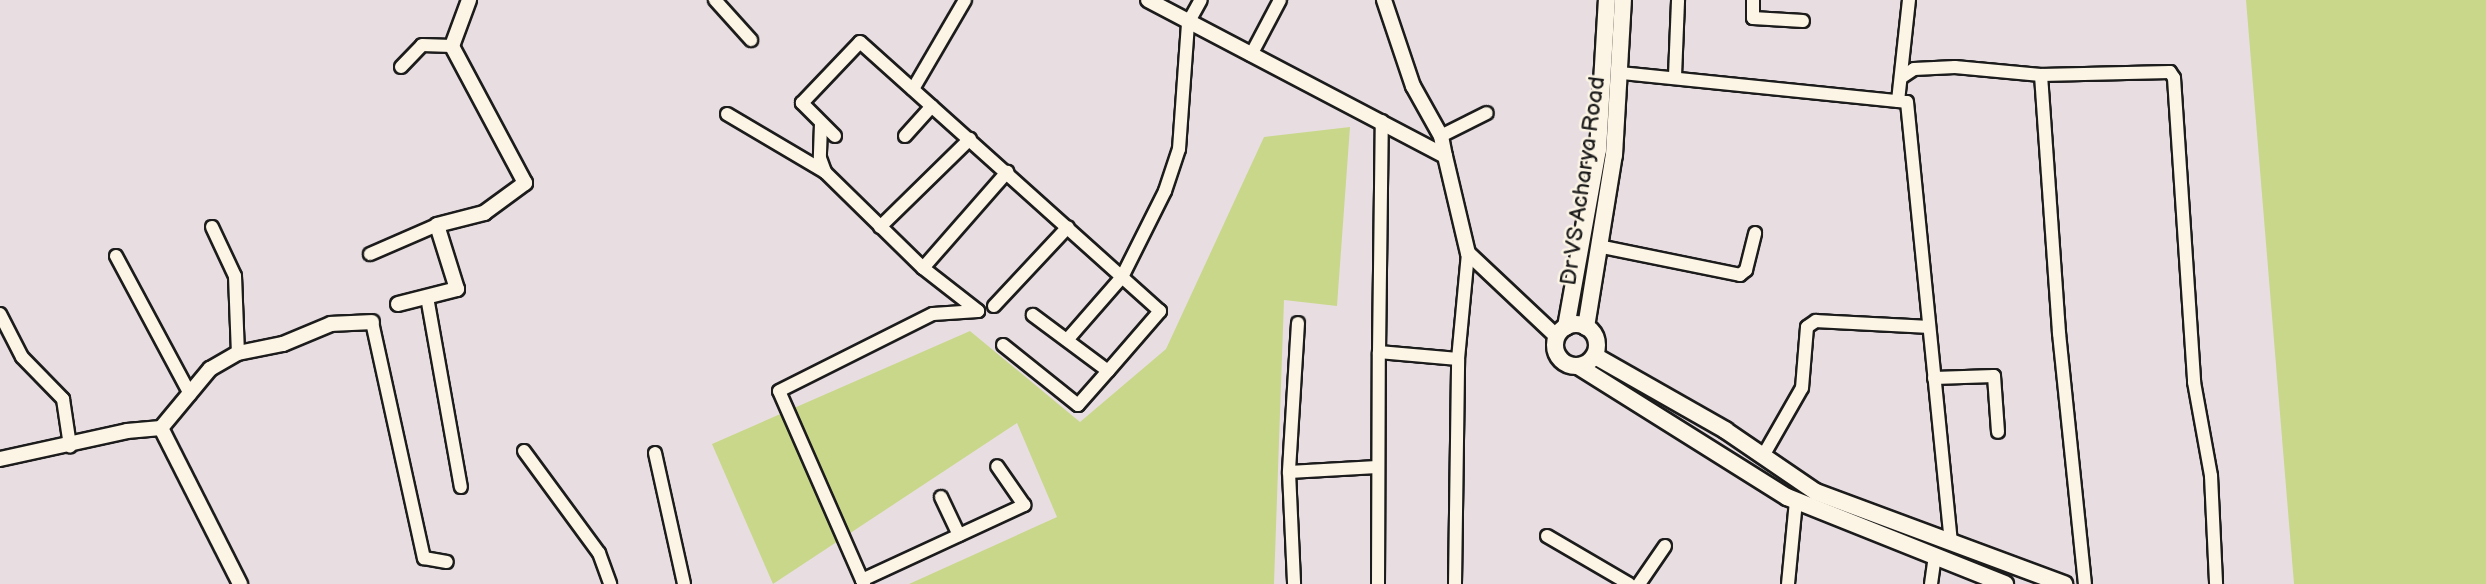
<!DOCTYPE html>
<html>
<head>
<meta charset="utf-8">
<style>
  body { margin:0 }
  #map { position:relative; width:2486px; height:584px; overflow:hidden; background:#e8dee2; font-family:"Balsamiq Sans",sans-serif }
  div>[style] { position:absolute }
  .green>* { inset:0; background:#c9d78b }
  .roads { filter:drop-shadow(2px 0 #1c1c1c) drop-shadow(-2px 0 #1c1c1c) drop-shadow(0 2px #1c1c1c) drop-shadow(0 -2px #1c1c1c) }
  .minor>* { height:12px; margin:-6px; padding:0 6px; transform-origin:6px; border-radius:6px; background:#fcf5e5 }
  .tertiary>* { height:14px; margin:-7px; padding:0 7px; transform-origin:7px; border-radius:7px; background:#fcf5e5 }
  .secondary>* { height:16px; margin:-8px; padding:0 8px; transform-origin:8px; border-radius:8px; background:#fcf5e5 }
  .secondary>.ring { margin:-8px; padding:0; box-sizing:content-box; background:none; border:16px solid #fcf5e5; border-radius:50% }
  span { translate:-50% -50%; white-space:nowrap; text-align:center; line-height:1.15; -webkit-text-stroke:5px #fcf5e5; paint-order:stroke }
  .street-label { font-size:23px; color:#1c1c1c }
</style>
</head>
<body>
<div id="map">
  <div class="green">
    <i style="clip-path:polygon(2246px 0,2486px 0,2486px 584px,2294px 584px)"></i>
    <i style="clip-path:polygon(1350px 127px,1337px 306px,1284px 300px,1274px 584px,909px 584px,1057px 517px,1017px 423px,773px 584px,712px 444px,970px 331px,1080px 422px,1166px 349px,1264px 137px)"></i>
  </div>
  <div class="roads">
    <div class="minor">
      <i style="left:715px;top:0;width:54px;rotate:48deg"></i>
      <i style="left:1753px;top:0;width:18px;rotate:90deg"></i>
      <i style="left:1753px;top:18px;width:50px;rotate:3.4deg"></i>
      <i style="left:1251px;top:55px;width:62px;rotate:-62.2deg"></i>
      <i style="left:401px;top:67px;width:30px;rotate:-46deg"></i>
      <i style="left:422px;top:45px;width:30px;rotate:2deg"></i>
      <i style="left:1621px;top:73px;width:287px;rotate:5.8deg"></i>
      <i style="left:1907px;top:102px;width:442px;rotate:84.3deg"></i>
      <i style="left:2041px;top:75px;width:259px;rotate:86deg"></i>
      <i style="left:2059px;top:333px;width:252px;rotate:84.1deg"></i>
      <i style="left:1675px;top:76px;width:76px;rotate:-87.7deg"></i>
      <i style="left:1902px;top:77px;width:14px;rotate:-34deg"></i>
      <i style="left:1914px;top:69px;width:41px;rotate:-2.8deg"></i>
      <i style="left:1955px;top:67px;width:86px;rotate:5.3deg"></i>
      <i style="left:2041px;top:75px;width:129px;rotate:-1.3deg"></i>
      <i style="left:2170px;top:72px;width:7px;rotate:56deg"></i>
      <i style="left:2174px;top:78px;width:305px;rotate:86.2deg"></i>
      <i style="left:2194px;top:382px;width:96px;rotate:79.7deg"></i>
      <i style="left:2211px;top:476px;width:108px;rotate:87.3deg"></i>
      <i style="left:913px;top:89px;width:103px;rotate:-59.7deg"></i>
      <i style="left:1898px;top:101px;width:102px;rotate:-83.8deg"></i>
      <i style="left:727px;top:114px;width:114px;rotate:30.6deg"></i>
      <i style="left:821px;top:124px;width:34px;rotate:92deg"></i>
      <i style="left:820px;top:158px;width:15px;rotate:70deg"></i>
      <i style="left:825px;top:172px;width:137px;rotate:44.4deg"></i>
      <i style="left:923px;top:268px;width:70px;rotate:38deg"></i>
      <i style="left:835px;top:136px;width:47px;rotate:-135deg"></i>
      <i style="left:802px;top:103px;width:84px;rotate:-46.4deg"></i>
      <i style="left:860px;top:42px;width:403px;rotate:41.9deg"></i>
      <i style="left:1160px;top:311px;width:79px;rotate:130.9deg"></i>
      <i style="left:1108px;top:371px;width:94px;rotate:-143.3deg"></i>
      <i style="left:905px;top:136px;width:40px;rotate:-48deg"></i>
      <i style="left:1441px;top:136px;width:51px;rotate:-26.6deg"></i>
      <i style="left:212px;top:227px;width:54px;rotate:64.9deg"></i>
      <i style="left:235px;top:276px;width:77px;rotate:87.8deg"></i>
      <i style="left:880px;top:227px;width:126px;rotate:-44.4deg"></i>
      <i style="left:1598px;top:246px;width:145px;rotate:11.5deg"></i>
      <i style="left:1740px;top:275px;width:8px;rotate:-40deg"></i>
      <i style="left:1746px;top:270px;width:38px;rotate:-76deg"></i>
      <i style="left:370px;top:254px;width:73px;rotate:-23.4deg"></i>
      <i style="left:116px;top:256px;width:157px;rotate:61.8deg"></i>
      <i style="left:923px;top:268px;width:128px;rotate:-48.8deg"></i>
      <i style="left:427px;top:297px;width:193px;rotate:79.9deg"></i>
      <i style="left:994px;top:306px;width:108px;rotate:-46.9deg"></i>
      <i style="left:0;top:314px;width:48px;rotate:62.9deg"></i>
      <i style="left:22px;top:357px;width:59px;rotate:45.7deg"></i>
      <i style="left:63px;top:399px;width:48px;rotate:81.5deg"></i>
      <i style="left:372px;top:322px;width:242px;rotate:77.6deg"></i>
      <i style="left:424px;top:558px;width:23px;rotate:10deg"></i>
      <i style="left:1298px;top:323px;width:149px;rotate:93.5deg"></i>
      <i style="left:1289px;top:472px;width:88px;rotate:-3.3deg"></i>
      <i style="left:1067px;top:340px;width:84px;rotate:-48.9deg"></i>
      <i style="left:1122px;top:277px;width:96px;rotate:-63.4deg"></i>
      <i style="left:1165px;top:191px;width:44px;rotate:-71.6deg"></i>
      <i style="left:1179px;top:149px;width:126px;rotate:-85.9deg"></i>
      <i style="left:1188px;top:23px;width:26px;rotate:-61deg"></i>
      <i style="left:1003px;top:345px;width:96px;rotate:38.7deg"></i>
      <i style="left:1078px;top:405px;width:45px;rotate:-48.6deg"></i>
      <i style="left:1379px;top:352px;width:231px;rotate:-89.3deg"></i>
      <i style="left:1934px;top:378px;width:60px;rotate:-1.9deg"></i>
      <i style="left:1994px;top:376px;width:56px;rotate:85.9deg"></i>
      <i style="left:524px;top:451px;width:127px;rotate:53.7deg"></i>
      <i style="left:599px;top:553px;width:33px;rotate:70deg"></i>
      <i style="left:655px;top:453px;width:134px;rotate:77.5deg"></i>
      <i style="left:1763px;top:456px;width:78px;rotate:-60.2deg"></i>
      <i style="left:1802px;top:388px;width:61px;rotate:-85.3deg"></i>
      <i style="left:1807px;top:327px;width:11px;rotate:-34deg"></i>
      <i style="left:1816px;top:321px;width:113px;rotate:3deg"></i>
      <i style="left:1289px;top:472px;width:112px;rotate:87.4deg"></i>
      <i style="left:941px;top:497px;width:42px;rotate:64.7deg"></i>
      <i style="left:1547px;top:536px;width:95px;rotate:30.3deg"></i>
      <i style="left:862px;top:580px;width:206px;rotate:-113.7deg"></i>
      <i style="left:779px;top:391px;width:172px;rotate:-26.6deg"></i>
      <i style="left:933px;top:314px;width:45px;rotate:-3.8deg"></i>
      <i style="left:864px;top:584px;width:4px;rotate:-117deg"></i>
      <i style="left:862px;top:580px;width:179px;rotate:-24.8deg"></i>
      <i style="left:1024px;top:505px;width:47px;rotate:-124.7deg"></i>
      <i style="left:1378px;top:584px;width:232px;rotate:-89.8deg"></i>
      <i style="left:1379px;top:352px;width:79px;rotate:5.1deg"></i>
      <i style="left:1455px;top:584px;width:225px;rotate:-89.2deg"></i>
      <i style="left:1458px;top:359px;width:106px;rotate:-84.6deg"></i>
      <i style="left:1639px;top:584px;width:46px;rotate:-55.6deg"></i>
      <i style="left:1788px;top:584px;width:83px;rotate:-84.5deg"></i>
      <i style="left:1931px;top:584px;width:29px;rotate:-82deg"></i>
    </div>
    <div class="tertiary">
      <i style="left:1148px;top:0;width:335px;rotate:27.7deg"></i>
      <i style="left:1445px;top:156px;width:100px;rotate:76.7deg"></i>
      <i style="left:1468px;top:253px;width:122px;rotate:43.3deg"></i>
      <i style="left:1384px;top:0;width:91px;rotate:71.4deg"></i>
      <i style="left:1413px;top:86px;width:57px;rotate:60.8deg"></i>
      <i style="left:1441px;top:136px;width:20px;rotate:79deg"></i>
      <i style="left:398px;top:304px;width:61px;rotate:-14.3deg"></i>
      <i style="left:457px;top:289px;width:67px;rotate:-107.4deg"></i>
      <i style="left:437px;top:225px;width:49px;rotate:-14.3deg"></i>
      <i style="left:484px;top:213px;width:51px;rotate:-36.2deg"></i>
      <i style="left:525px;top:183px;width:155px;rotate:-118.1deg"></i>
      <i style="left:452px;top:46px;width:49px;rotate:-69.7deg"></i>
      <i style="left:161px;top:428px;width:77px;rotate:-50.3deg"></i>
      <i style="left:210px;top:369px;width:32px;rotate:-30deg"></i>
      <i style="left:238px;top:353px;width:46px;rotate:-11.3deg"></i>
      <i style="left:283px;top:344px;width:52px;rotate:-22.6deg"></i>
      <i style="left:331px;top:324px;width:41px;rotate:-2.8deg"></i>
      <i style="left:0;top:459px;width:130px;rotate:-12.4deg"></i>
      <i style="left:127px;top:431px;width:34px;rotate:-5deg"></i>
      <i style="left:161px;top:428px;width:175px;rotate:63.1deg"></i>
    </div>
    <div class="secondary">
      <i class="ring" style="left:1555px;top:324px;width:26px;height:26px"></i>
      <i style="left:1566px;top:327px;width:180px;rotate:-79.8deg"></i>
      <i style="left:1598px;top:150px;width:150px;rotate:-86.6deg"></i>
      <i style="left:1586px;top:327px;width:174px;rotate:-80.8deg"></i>
      <i style="left:1614px;top:155px;width:155px;rotate:-86.7deg"></i>
      <i style="left:1595px;top:356px;width:150px;rotate:29.6deg"></i>
      <i style="left:1725px;top:430px;width:110px;rotate:34.3deg"></i>
      <i style="left:1816px;top:492px;width:265px;rotate:20.4deg"></i>
      <i style="left:1578px;top:366px;width:247px;rotate:32.1deg"></i>
      <i style="left:1787px;top:497px;width:235px;rotate:21.8deg"></i>
    </div>
  </div>
  <div class="street-label">
    <span style="left:1583px;top:181px;rotate:-82deg">Dr VS Acharya Road</span>
  </div>
</div>
</body>
</html>
